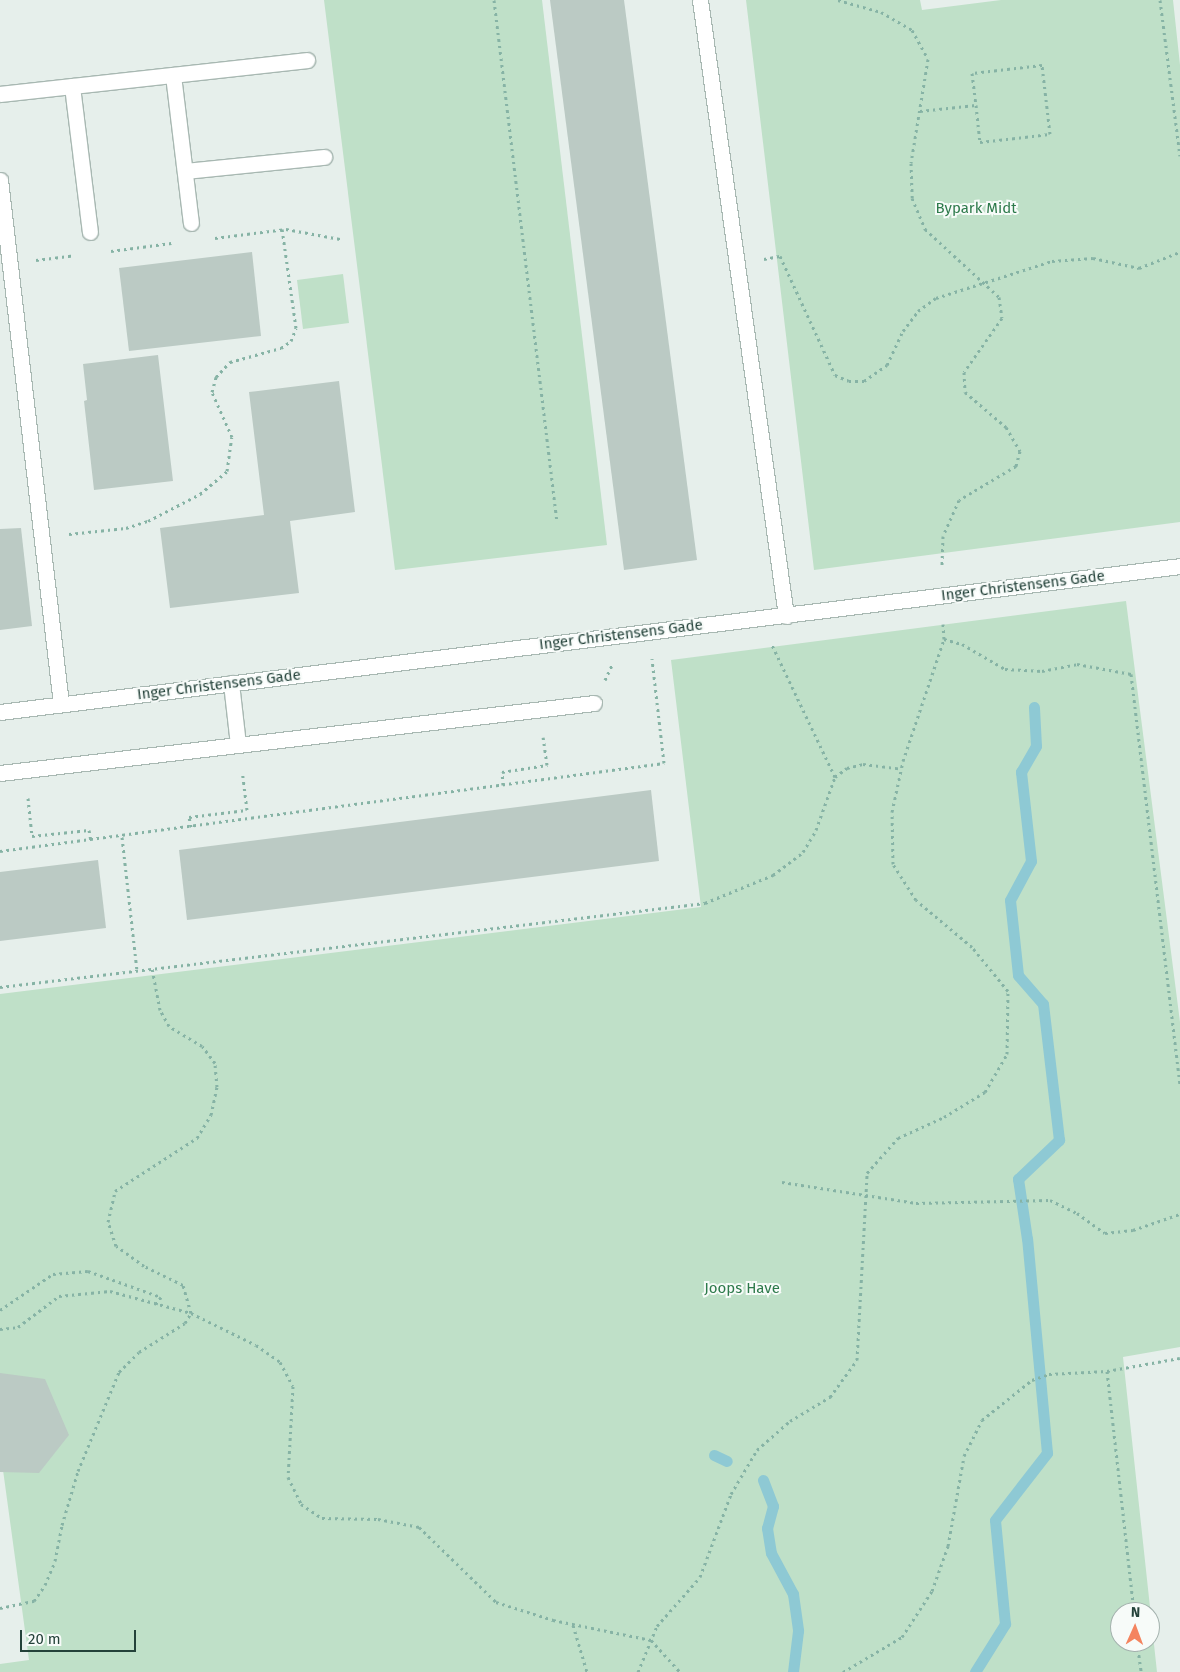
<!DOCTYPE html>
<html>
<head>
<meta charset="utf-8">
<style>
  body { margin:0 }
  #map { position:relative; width:1180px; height:1672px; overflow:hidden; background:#e6efeb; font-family:"Fira Sans",sans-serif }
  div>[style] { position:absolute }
  .green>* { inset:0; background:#bfe0c8 }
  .stream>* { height:11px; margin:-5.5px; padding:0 5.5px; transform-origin:5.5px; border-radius:5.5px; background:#8ec9d4 }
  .building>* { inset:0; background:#bbcac4 }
  .path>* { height:3px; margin-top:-1.5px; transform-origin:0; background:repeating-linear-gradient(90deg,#86b3a5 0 2.5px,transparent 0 6.5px) }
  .roads { filter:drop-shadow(1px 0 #a8b8b2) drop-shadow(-1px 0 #a8b8b2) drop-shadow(0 1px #a8b8b2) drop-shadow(0 -1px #a8b8b2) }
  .minor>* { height:15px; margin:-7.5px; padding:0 7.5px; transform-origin:7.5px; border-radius:7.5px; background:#fff }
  span { translate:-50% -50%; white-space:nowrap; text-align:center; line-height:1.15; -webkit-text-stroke:4px #f7fbf9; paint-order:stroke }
  .park-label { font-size:15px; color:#2d7a4b }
  .street-label { font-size:15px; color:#24423a }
  .north { position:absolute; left:1110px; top:1602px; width:50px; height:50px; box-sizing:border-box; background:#f7fbf9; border:1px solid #a3b1ad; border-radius:50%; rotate:2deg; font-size:14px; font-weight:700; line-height:20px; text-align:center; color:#24423a }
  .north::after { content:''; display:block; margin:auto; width:18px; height:22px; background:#f4845f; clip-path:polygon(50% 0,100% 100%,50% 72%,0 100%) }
  .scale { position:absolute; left:20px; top:1630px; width:116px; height:22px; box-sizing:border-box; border:2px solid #24423a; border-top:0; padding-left:6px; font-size:15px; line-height:18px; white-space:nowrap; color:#24423a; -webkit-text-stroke:4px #f7fbf9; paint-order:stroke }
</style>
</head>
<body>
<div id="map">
  <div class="green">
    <i style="clip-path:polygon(324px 0,542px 0,607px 545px,395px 570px)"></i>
    <i style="clip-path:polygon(746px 0,920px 0,922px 10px,1001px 0,1173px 0,1180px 65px,1180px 522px,814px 570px)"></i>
    <i style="clip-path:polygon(343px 274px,349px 323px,303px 329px,297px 280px)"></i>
    <i style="clip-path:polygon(evenodd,1126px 601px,1180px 1022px,1180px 1347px,1123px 1357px,1157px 1672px,0 1672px,0 1664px,29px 1660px,0 1448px,0 994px,701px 907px,671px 660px,1126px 601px,1120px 1612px,1150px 1612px,1150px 1642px,1120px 1642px,1120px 1612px)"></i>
  </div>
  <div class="stream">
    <i style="left:714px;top:1455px;width:14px;rotate:25deg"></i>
    <i style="left:763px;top:1480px;width:28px;rotate:69deg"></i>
    <i style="left:773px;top:1506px;width:23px;rotate:105deg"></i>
    <i style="left:767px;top:1528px;width:25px;rotate:81deg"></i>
    <i style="left:771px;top:1553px;width:47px;rotate:61.8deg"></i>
    <i style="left:793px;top:1594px;width:37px;rotate:82deg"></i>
    <i style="left:798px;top:1631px;width:41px;rotate:97deg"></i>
    <i style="left:975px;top:1672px;width:57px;rotate:-58deg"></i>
    <i style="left:1005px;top:1624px;width:104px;rotate:-95.5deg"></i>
    <i style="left:995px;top:1520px;width:85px;rotate:-52.2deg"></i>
    <i style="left:1047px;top:1453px;width:215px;rotate:-95.3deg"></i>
    <i style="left:1027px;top:1239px;width:61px;rotate:-98.5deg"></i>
    <i style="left:1018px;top:1179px;width:57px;rotate:-43.6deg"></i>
    <i style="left:1059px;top:1140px;width:137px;rotate:-96.7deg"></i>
    <i style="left:1043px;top:1004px;width:38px;rotate:-131deg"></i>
    <i style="left:1018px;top:975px;width:75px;rotate:-96.1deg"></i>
    <i style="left:1010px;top:900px;width:44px;rotate:-61.7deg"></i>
    <i style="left:1031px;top:861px;width:90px;rotate:-96.4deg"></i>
    <i style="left:1021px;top:772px;width:30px;rotate:-60deg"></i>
    <i style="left:1036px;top:746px;width:39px;rotate:-93deg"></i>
  </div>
  <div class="building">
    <i style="clip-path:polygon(550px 0,624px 0,697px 560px,624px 570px)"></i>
    <i style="clip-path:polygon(252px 252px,261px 336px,129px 351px,119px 268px)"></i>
    <i style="clip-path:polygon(158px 355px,173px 481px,94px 490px,84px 401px,87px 400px,83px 364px)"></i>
    <i style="clip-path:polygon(339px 381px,355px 512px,290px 521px,299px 593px,170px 608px,160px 528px,264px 515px,249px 392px)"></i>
    <i style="clip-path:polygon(21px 528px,32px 626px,0 630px,0 529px)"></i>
    <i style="clip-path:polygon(651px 790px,659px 861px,187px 920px,179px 850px)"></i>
    <i style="clip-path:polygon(98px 860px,106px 928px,0 941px,0 872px)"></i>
    <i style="clip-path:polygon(0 1373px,45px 1379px,69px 1435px,39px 1473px,0 1472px)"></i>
  </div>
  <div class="path">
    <i style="left:494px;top:0;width:526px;rotate:83.12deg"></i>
    <i style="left:838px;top:0;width:45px;rotate:15.6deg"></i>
    <i style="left:881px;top:12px;width:36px;rotate:30deg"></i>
    <i style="left:912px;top:30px;width:33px;rotate:61deg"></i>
    <i style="left:928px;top:59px;width:105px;rotate:99.3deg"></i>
    <i style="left:911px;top:163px;width:35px;rotate:88deg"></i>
    <i style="left:912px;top:198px;width:34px;rotate:67deg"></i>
    <i style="left:925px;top:229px;width:100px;rotate:42.6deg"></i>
    <i style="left:999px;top:297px;width:21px;rotate:82deg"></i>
    <i style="left:1002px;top:318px;width:66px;rotate:125.1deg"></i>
    <i style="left:964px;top:372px;width:20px;rotate:87deg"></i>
    <i style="left:965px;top:392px;width:54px;rotate:40.5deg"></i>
    <i style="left:1006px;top:427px;width:28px;rotate:60deg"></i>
    <i style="left:1020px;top:451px;width:16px;rotate:105deg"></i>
    <i style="left:1016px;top:466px;width:66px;rotate:149.2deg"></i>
    <i style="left:959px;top:500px;width:39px;rotate:114deg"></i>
    <i style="left:943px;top:536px;width:32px;rotate:92deg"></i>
    <i style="left:1160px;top:0;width:157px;rotate:82.7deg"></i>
    <i style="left:920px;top:111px;width:56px;rotate:-6.1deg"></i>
    <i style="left:976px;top:105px;width:37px;rotate:84deg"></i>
    <i style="left:980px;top:142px;width:70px;rotate:-6.5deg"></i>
    <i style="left:1050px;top:134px;width:69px;rotate:-96.6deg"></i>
    <i style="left:1042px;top:65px;width:70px;rotate:173.5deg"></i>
    <i style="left:972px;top:73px;width:32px;rotate:83deg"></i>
    <i style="left:215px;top:238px;width:72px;rotate:-7.2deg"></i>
    <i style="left:286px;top:229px;width:55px;rotate:10.5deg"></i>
    <i style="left:111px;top:251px;width:61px;rotate:-7.6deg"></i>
    <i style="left:764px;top:259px;width:16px;rotate:-11deg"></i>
    <i style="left:780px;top:256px;width:131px;rotate:65.2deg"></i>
    <i style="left:835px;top:375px;width:15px;rotate:23deg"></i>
    <i style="left:849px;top:381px;width:15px"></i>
    <i style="left:864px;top:381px;width:28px;rotate:-35deg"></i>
    <i style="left:887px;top:365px;width:38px;rotate:-65deg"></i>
    <i style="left:903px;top:331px;width:25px;rotate:-53deg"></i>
    <i style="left:918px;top:311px;width:22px;rotate:-36deg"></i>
    <i style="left:936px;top:298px;width:122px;rotate:-17.7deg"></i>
    <i style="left:1052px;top:261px;width:41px;rotate:-4.2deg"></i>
    <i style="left:1093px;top:258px;width:47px;rotate:12.3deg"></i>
    <i style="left:1139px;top:268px;width:44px;rotate:-21.3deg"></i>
    <i style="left:36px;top:260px;width:39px;rotate:-7deg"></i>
    <i style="left:69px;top:534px;width:57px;rotate:-6deg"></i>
    <i style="left:126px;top:528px;width:23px;rotate:-18deg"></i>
    <i style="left:148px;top:521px;width:59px;rotate:-27.4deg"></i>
    <i style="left:200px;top:494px;width:35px;rotate:-40deg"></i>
    <i style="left:227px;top:471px;width:34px;rotate:-82deg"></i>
    <i style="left:232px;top:437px;width:49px;rotate:-114deg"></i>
    <i style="left:212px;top:392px;width:16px;rotate:-75deg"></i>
    <i style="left:216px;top:377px;width:21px;rotate:-47deg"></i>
    <i style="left:230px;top:362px;width:53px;rotate:-15.4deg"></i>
    <i style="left:281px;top:348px;width:12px;rotate:-35deg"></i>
    <i style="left:291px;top:341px;width:14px;rotate:-69deg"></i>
    <i style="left:296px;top:328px;width:100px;rotate:-98deg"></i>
    <i style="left:944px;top:639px;width:19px;rotate:16deg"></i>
    <i style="left:962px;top:644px;width:50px;rotate:30.2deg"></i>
    <i style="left:1005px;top:669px;width:37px;rotate:3deg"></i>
    <i style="left:1042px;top:671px;width:36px;rotate:-11deg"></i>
    <i style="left:1077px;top:664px;width:55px;rotate:10.5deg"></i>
    <i style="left:1131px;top:674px;width:413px;rotate:83.2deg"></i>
    <i style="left:605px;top:680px;width:17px;rotate:-65deg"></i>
    <i style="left:835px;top:777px;width:15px;rotate:-37deg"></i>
    <i style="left:847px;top:768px;width:16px;rotate:-14deg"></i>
    <i style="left:863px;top:764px;width:38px;rotate:7deg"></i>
    <i style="left:503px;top:785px;width:13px;rotate:-94deg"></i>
    <i style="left:502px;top:772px;width:46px;rotate:-8.8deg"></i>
    <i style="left:547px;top:765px;width:28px;rotate:-98deg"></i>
    <i style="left:28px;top:798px;width:38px;rotate:84deg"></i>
    <i style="left:32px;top:836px;width:57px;rotate:-6deg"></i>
    <i style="left:89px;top:830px;width:11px;rotate:80deg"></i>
    <i style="left:191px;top:827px;width:10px;rotate:-101deg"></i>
    <i style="left:189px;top:817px;width:58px;rotate:-6.9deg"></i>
    <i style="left:247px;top:810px;width:38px;rotate:-97deg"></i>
    <i style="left:122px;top:837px;width:134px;rotate:83.6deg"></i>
    <i style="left:0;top:851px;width:670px;rotate:-7.55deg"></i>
    <i style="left:664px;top:763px;width:105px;rotate:-96.6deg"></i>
    <i style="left:0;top:987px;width:710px;rotate:-6.79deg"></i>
    <i style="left:705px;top:903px;width:74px;rotate:-22.4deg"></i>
    <i style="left:773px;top:875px;width:38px;rotate:-37deg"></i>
    <i style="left:803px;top:852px;width:26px;rotate:-59deg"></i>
    <i style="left:816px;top:830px;width:56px;rotate:-70.3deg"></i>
    <i style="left:835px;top:777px;width:146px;rotate:-115.5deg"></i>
    <i style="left:782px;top:1182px;width:136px;rotate:8.9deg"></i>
    <i style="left:916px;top:1203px;width:134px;rotate:-1.3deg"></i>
    <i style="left:1050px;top:1200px;width:30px;rotate:26deg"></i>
    <i style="left:1077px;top:1213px;width:34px;rotate:36deg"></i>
    <i style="left:1105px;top:1233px;width:28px;rotate:-6deg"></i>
    <i style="left:1133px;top:1230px;width:50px;rotate:-18.8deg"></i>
    <i style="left:0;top:1310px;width:64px;rotate:-34.2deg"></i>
    <i style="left:53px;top:1274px;width:35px;rotate:-5deg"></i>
    <i style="left:88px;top:1271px;width:77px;rotate:19.6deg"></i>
    <i style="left:161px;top:1297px;width:9px;rotate:126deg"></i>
    <i style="left:0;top:1329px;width:18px;rotate:-6deg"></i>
    <i style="left:18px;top:1327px;width:51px;rotate:-37.1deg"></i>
    <i style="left:59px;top:1296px;width:51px;rotate:-5.6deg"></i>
    <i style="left:110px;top:1291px;width:84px;rotate:15.2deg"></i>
    <i style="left:191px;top:1313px;width:72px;rotate:26.2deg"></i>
    <i style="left:256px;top:1345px;width:29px;rotate:35deg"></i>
    <i style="left:280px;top:1362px;width:27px;rotate:62deg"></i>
    <i style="left:293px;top:1386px;width:91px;rotate:93.1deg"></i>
    <i style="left:288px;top:1477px;width:30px;rotate:64deg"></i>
    <i style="left:301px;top:1504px;width:25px;rotate:34deg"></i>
    <i style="left:322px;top:1518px;width:56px;rotate:1deg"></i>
    <i style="left:378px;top:1519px;width:42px;rotate:11deg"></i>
    <i style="left:419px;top:1527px;width:107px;rotate:44.2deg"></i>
    <i style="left:496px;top:1602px;width:60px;rotate:17.5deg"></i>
    <i style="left:553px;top:1620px;width:100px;rotate:11.5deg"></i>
    <i style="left:651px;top:1640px;width:43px;rotate:47.8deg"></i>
    <i style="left:1107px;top:1371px;width:243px;rotate:83.6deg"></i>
    <i style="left:0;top:1608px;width:35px;rotate:-12deg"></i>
    <i style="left:34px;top:1601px;width:19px;rotate:-55deg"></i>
    <i style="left:45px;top:1585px;width:26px;rotate:-67deg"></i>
    <i style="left:55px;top:1561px;width:37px;rotate:-79deg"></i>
    <i style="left:62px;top:1525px;width:56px;rotate:-73.5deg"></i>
    <i style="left:78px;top:1471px;width:107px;rotate:-67.5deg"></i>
    <i style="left:119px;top:1372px;width:28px;rotate:-45deg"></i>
    <i style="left:139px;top:1352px;width:54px;rotate:-32.2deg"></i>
    <i style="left:185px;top:1323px;width:12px;rotate:-59deg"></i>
    <i style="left:191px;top:1313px;width:29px;rotate:-106deg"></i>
    <i style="left:183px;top:1285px;width:43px;rotate:-154deg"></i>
    <i style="left:144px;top:1266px;width:34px;rotate:-144deg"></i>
    <i style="left:116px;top:1246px;width:25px;rotate:-108deg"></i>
    <i style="left:108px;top:1222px;width:32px;rotate:-77deg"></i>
    <i style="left:115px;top:1191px;width:98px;rotate:-32.9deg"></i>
    <i style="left:197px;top:1138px;width:27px;rotate:-59deg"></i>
    <i style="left:211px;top:1115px;width:29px;rotate:-78deg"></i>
    <i style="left:217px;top:1087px;width:24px;rotate:-95deg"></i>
    <i style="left:215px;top:1063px;width:21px;rotate:-127deg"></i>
    <i style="left:202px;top:1046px;width:39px;rotate:-149deg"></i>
    <i style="left:169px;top:1026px;width:18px;rotate:-119deg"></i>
    <i style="left:160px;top:1010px;width:43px;rotate:-100.8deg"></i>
    <i style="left:573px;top:1625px;width:49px;rotate:73.4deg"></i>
    <i style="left:1137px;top:1642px;width:30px;rotate:82deg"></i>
    <i style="left:638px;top:1672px;width:50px;rotate:-67.6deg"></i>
    <i style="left:657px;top:1626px;width:65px;rotate:-48.7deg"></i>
    <i style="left:700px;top:1577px;width:89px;rotate:-69.5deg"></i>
    <i style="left:731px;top:1494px;width:51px;rotate:-59.4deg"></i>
    <i style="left:757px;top:1450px;width:44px;rotate:-41.3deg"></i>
    <i style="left:790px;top:1421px;width:47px;rotate:-31deg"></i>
    <i style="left:830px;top:1397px;width:46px;rotate:-53.9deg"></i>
    <i style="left:857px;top:1360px;width:187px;rotate:-86.9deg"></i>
    <i style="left:867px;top:1173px;width:47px;rotate:-48.5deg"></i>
    <i style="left:898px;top:1138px;width:51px;rotate:-24.5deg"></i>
    <i style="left:944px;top:1117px;width:48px;rotate:-31.4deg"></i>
    <i style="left:985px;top:1092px;width:44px;rotate:-59.9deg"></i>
    <i style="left:1007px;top:1054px;width:63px;rotate:-89.1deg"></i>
    <i style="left:1008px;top:991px;width:57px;rotate:-129.3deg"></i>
    <i style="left:972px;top:947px;width:73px;rotate:-140deg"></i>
    <i style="left:916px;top:900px;width:43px;rotate:-122.6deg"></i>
    <i style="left:893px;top:864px;width:52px;rotate:-91.1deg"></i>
    <i style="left:892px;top:812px;width:52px;rotate:-77.8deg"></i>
    <i style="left:903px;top:761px;width:129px;rotate:-71.4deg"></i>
    <i style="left:944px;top:639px;width:15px;rotate:-94deg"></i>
    <i style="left:843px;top:1672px;width:69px;rotate:-30.7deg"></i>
    <i style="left:902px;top:1637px;width:55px;rotate:-56.9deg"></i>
    <i style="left:932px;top:1591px;width:48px;rotate:-70.4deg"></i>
    <i style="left:948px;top:1546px;width:91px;rotate:-79.9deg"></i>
    <i style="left:964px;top:1456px;width:40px;rotate:-63.4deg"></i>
    <i style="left:982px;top:1420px;width:64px;rotate:-38.7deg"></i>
    <i style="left:1032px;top:1380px;width:18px;rotate:-19deg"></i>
    <i style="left:1049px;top:1374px;width:58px;rotate:-3deg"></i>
    <i style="left:1107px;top:1371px;width:74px;rotate:-10.1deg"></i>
  </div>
  <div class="roads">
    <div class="minor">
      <i style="left:700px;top:0;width:622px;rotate:82.05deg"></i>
      <i style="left:173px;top:75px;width:149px;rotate:83.1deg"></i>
      <i style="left:72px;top:86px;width:147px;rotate:83deg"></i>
      <i style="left:0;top:94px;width:309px;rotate:-6.3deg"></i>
      <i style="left:185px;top:171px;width:140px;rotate:-5.8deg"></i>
      <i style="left:0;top:180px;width:528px;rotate:83.36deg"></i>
      <i style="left:231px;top:683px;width:61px;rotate:83.5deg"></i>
      <i style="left:0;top:712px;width:1189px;rotate:-7.05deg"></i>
      <i style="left:0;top:773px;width:598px;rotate:-6.72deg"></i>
    </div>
  </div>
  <div class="park-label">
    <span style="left:976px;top:209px">Bypark Midt</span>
    <span style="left:742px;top:1289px">Joops Have</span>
  </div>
  <div class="street-label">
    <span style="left:1023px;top:586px;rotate:-7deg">Inger Christensens Gade</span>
    <span style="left:621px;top:635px;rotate:-7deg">Inger Christensens Gade</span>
    <span style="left:219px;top:685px;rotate:-7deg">Inger Christensens Gade</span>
  </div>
  <div class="north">N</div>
  <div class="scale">20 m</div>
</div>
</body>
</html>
